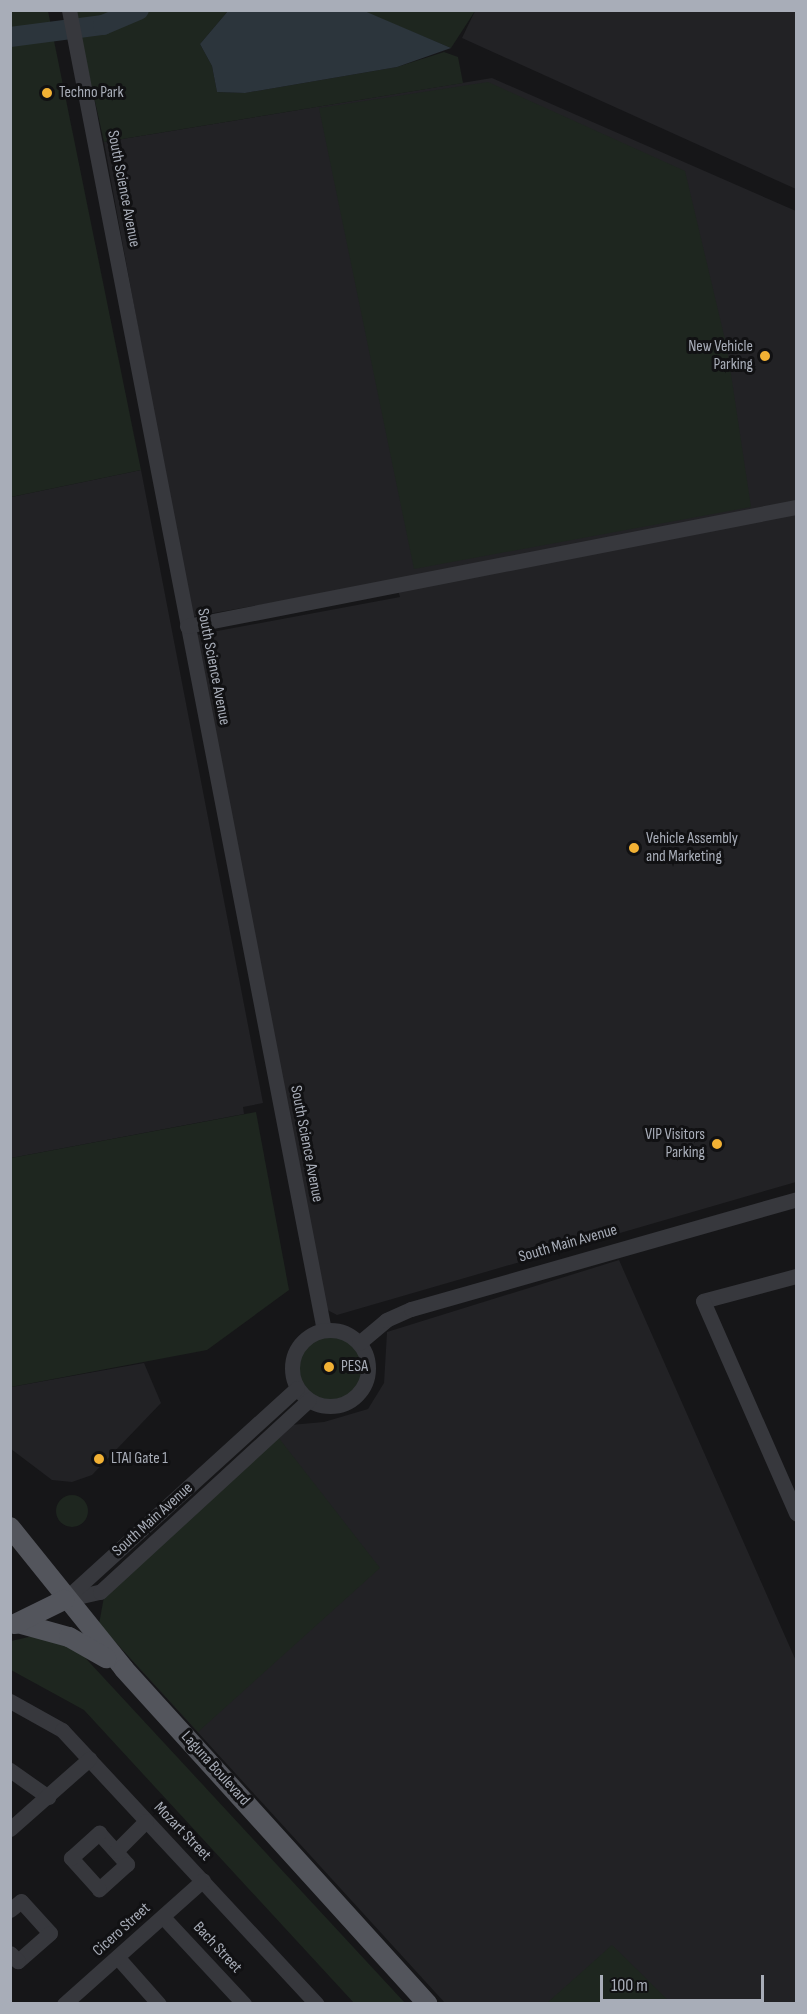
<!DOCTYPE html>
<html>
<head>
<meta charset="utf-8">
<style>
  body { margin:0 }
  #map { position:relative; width:807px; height:2014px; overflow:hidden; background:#161618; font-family:"Sofia Sans Condensed",sans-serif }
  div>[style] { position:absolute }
  .built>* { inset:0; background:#222225 }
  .green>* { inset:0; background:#1e261f }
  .round { border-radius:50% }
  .water>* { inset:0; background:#2c353c }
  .river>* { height:20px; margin:-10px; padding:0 10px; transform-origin:10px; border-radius:10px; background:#2c353c }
  .minor>* { height:15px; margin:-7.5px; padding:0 7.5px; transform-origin:7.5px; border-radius:7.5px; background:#37383d }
  .minor>.ring { margin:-7.5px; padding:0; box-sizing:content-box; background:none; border:15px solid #37383d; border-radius:50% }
  .major>* { height:20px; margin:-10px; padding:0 10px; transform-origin:10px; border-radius:10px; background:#53555c }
  .dots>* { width:16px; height:16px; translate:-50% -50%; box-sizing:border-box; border:3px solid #111113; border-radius:50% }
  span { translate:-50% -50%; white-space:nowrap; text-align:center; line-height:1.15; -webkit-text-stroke:6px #111113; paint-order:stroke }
  .poi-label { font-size:16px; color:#a8adb8 }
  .left { translate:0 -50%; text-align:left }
  .right { translate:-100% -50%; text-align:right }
  .street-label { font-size:16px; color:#a8adb8 }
  .frame { position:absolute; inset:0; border:12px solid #a8adb8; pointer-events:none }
  .scale { position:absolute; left:600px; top:1975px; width:164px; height:27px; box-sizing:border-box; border:3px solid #a8adb8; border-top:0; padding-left:8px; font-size:18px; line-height:21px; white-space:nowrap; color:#a8adb8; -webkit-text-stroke:4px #111113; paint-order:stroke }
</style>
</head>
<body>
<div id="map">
  <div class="built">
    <i style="clip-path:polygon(475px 11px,796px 11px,796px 189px,462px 38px)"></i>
    <i style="clip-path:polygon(492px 78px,796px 211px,796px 1182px,337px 1315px,318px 1305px,196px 635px,400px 597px,395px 581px,191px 617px,104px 142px)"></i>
    <i style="clip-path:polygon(141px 470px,263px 1103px,243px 1107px,244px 1114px,11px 1158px,11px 497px)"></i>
    <i style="clip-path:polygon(619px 1260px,796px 1661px,796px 2003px,445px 2003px,99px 1624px,291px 1425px,324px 1422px,368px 1409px,384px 1383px,387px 1332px)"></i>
    <i style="clip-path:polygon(144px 1363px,161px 1403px,92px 1475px,72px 1482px,52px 1480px,11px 1449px,11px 1387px)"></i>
  </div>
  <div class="green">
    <i style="clip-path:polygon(11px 10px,48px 11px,141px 470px,11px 497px)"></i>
    <i style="clip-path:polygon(75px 11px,228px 11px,200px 44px,212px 66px,217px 92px,245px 93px,397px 67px,444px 52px,458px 57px,463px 83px,104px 142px)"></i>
    <i style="clip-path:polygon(362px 11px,475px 11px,451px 48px)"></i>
    <i style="clip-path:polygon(488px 82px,685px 171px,727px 348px,751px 507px,414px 569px,319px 108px)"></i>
    <i style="clip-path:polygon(256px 1112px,289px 1290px,207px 1350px,11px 1387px,11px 1158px)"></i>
    <i class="round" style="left:298px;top:1336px;width:64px;height:64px"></i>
    <i style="clip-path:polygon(278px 1437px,380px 1568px,198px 1732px,99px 1624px,104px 1597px)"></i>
    <i class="round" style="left:56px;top:1495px;width:32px;height:32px"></i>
    <i style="clip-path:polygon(42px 1634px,78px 1650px,405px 2003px,354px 2003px,84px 1710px,11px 1670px,11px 1641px)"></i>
    <i style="clip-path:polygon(612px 1945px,671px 2003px,547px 2003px)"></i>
  </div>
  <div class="water">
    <i style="clip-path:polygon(362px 10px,451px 48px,397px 67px,245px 93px,217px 92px,212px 66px,200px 44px,228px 11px)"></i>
  </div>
  <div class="river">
    <i style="left:10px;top:37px;width:94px;rotate:-7.4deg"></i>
    <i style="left:103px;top:25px;width:39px;rotate:-23deg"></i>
  </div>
  <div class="minor">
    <i style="left:69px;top:10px;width:1344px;rotate:79.07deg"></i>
    <i style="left:187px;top:626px;width:621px;rotate:-11.06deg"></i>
    <i style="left:796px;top:1276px;width:96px;rotate:165deg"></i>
    <i style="left:703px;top:1301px;width:232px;rotate:66.3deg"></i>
    <i class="ring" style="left:292px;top:1330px;width:61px;height:61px"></i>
    <i style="left:359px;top:1343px;width:35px;rotate:-40deg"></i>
    <i style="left:386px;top:1320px;width:27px;rotate:-24deg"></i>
    <i style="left:411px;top:1309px;width:400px;rotate:-15.9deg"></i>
    <i style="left:64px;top:1600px;width:37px;rotate:-13deg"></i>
    <i style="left:100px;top:1592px;width:284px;rotate:-42.6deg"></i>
    <i style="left:64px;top:1600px;width:315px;rotate:-42.3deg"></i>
    <i style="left:10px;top:1701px;width:60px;rotate:29.1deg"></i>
    <i style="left:62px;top:1730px;width:374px;rotate:47.1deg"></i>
    <i style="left:10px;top:1770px;width:47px;rotate:35.4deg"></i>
    <i style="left:10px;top:1829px;width:106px;rotate:-41.5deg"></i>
    <i style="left:99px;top:1833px;width:42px;rotate:47.9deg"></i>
    <i style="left:127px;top:1864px;width:38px;rotate:138deg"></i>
    <i style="left:99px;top:1889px;width:42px;rotate:-132.1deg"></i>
    <i style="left:71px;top:1858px;width:38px;rotate:-42deg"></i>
    <i style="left:116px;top:1851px;width:42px;rotate:-45deg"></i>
    <i style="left:10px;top:1910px;width:14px;rotate:-39deg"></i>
    <i style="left:21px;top:1901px;width:43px;rotate:47.8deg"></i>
    <i style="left:50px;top:1933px;width:43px;rotate:138.8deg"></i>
    <i style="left:18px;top:1961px;width:11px;rotate:-135deg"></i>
    <i style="left:163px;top:1917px;width:119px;rotate:47deg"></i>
    <i style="left:119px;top:1959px;width:60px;rotate:48.4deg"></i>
    <i style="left:64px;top:2004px;width:186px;rotate:-41.7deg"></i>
  </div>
  <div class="major">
    <i style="left:10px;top:1527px;width:182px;rotate:51.2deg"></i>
    <i style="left:124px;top:1669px;width:452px;rotate:47.8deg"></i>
    <i style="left:18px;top:1623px;width:53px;rotate:15.4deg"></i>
    <i style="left:69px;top:1637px;width:43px;rotate:29.6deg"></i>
    <i style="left:15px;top:1624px;width:55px;rotate:-26.1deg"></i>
  </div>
  <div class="dots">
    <i style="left:47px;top:93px;background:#f2b134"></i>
    <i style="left:765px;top:356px;background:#f2b134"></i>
    <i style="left:634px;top:848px;background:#f2b134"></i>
    <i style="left:717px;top:1144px;background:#f2b134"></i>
    <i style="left:329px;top:1367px;background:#f2b134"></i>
    <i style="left:99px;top:1459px;background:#f2b134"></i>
  </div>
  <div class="poi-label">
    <span class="left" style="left:59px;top:93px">Techno Park</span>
    <span class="right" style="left:753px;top:356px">New Vehicle<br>Parking</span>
    <span class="left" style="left:646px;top:848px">Vehicle Assembly<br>and Marketing</span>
    <span class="right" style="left:705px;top:1144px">VIP Visitors<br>Parking</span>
    <span class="left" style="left:341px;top:1367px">PESA</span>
    <span class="left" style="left:111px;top:1459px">LTAI Gate 1</span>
  </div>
  <div class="street-label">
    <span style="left:123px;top:189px;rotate:79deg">South Science Avenue</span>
    <span style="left:213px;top:667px;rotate:79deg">South Science Avenue</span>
    <span style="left:306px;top:1144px;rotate:79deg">South Science Avenue</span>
    <span style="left:568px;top:1244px;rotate:-16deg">South Main Avenue</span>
    <span style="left:153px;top:1520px;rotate:-42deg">South Main Avenue</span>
    <span style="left:215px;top:1769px;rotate:48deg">Laguna Boulevard</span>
    <span style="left:182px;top:1832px;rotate:46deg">Mozart Street</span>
    <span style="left:122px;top:1930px;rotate:-42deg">Cicero Street</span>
    <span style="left:217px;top:1948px;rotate:47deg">Bach Street</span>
  </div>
  <div class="frame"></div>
  <div class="scale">100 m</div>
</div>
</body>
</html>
